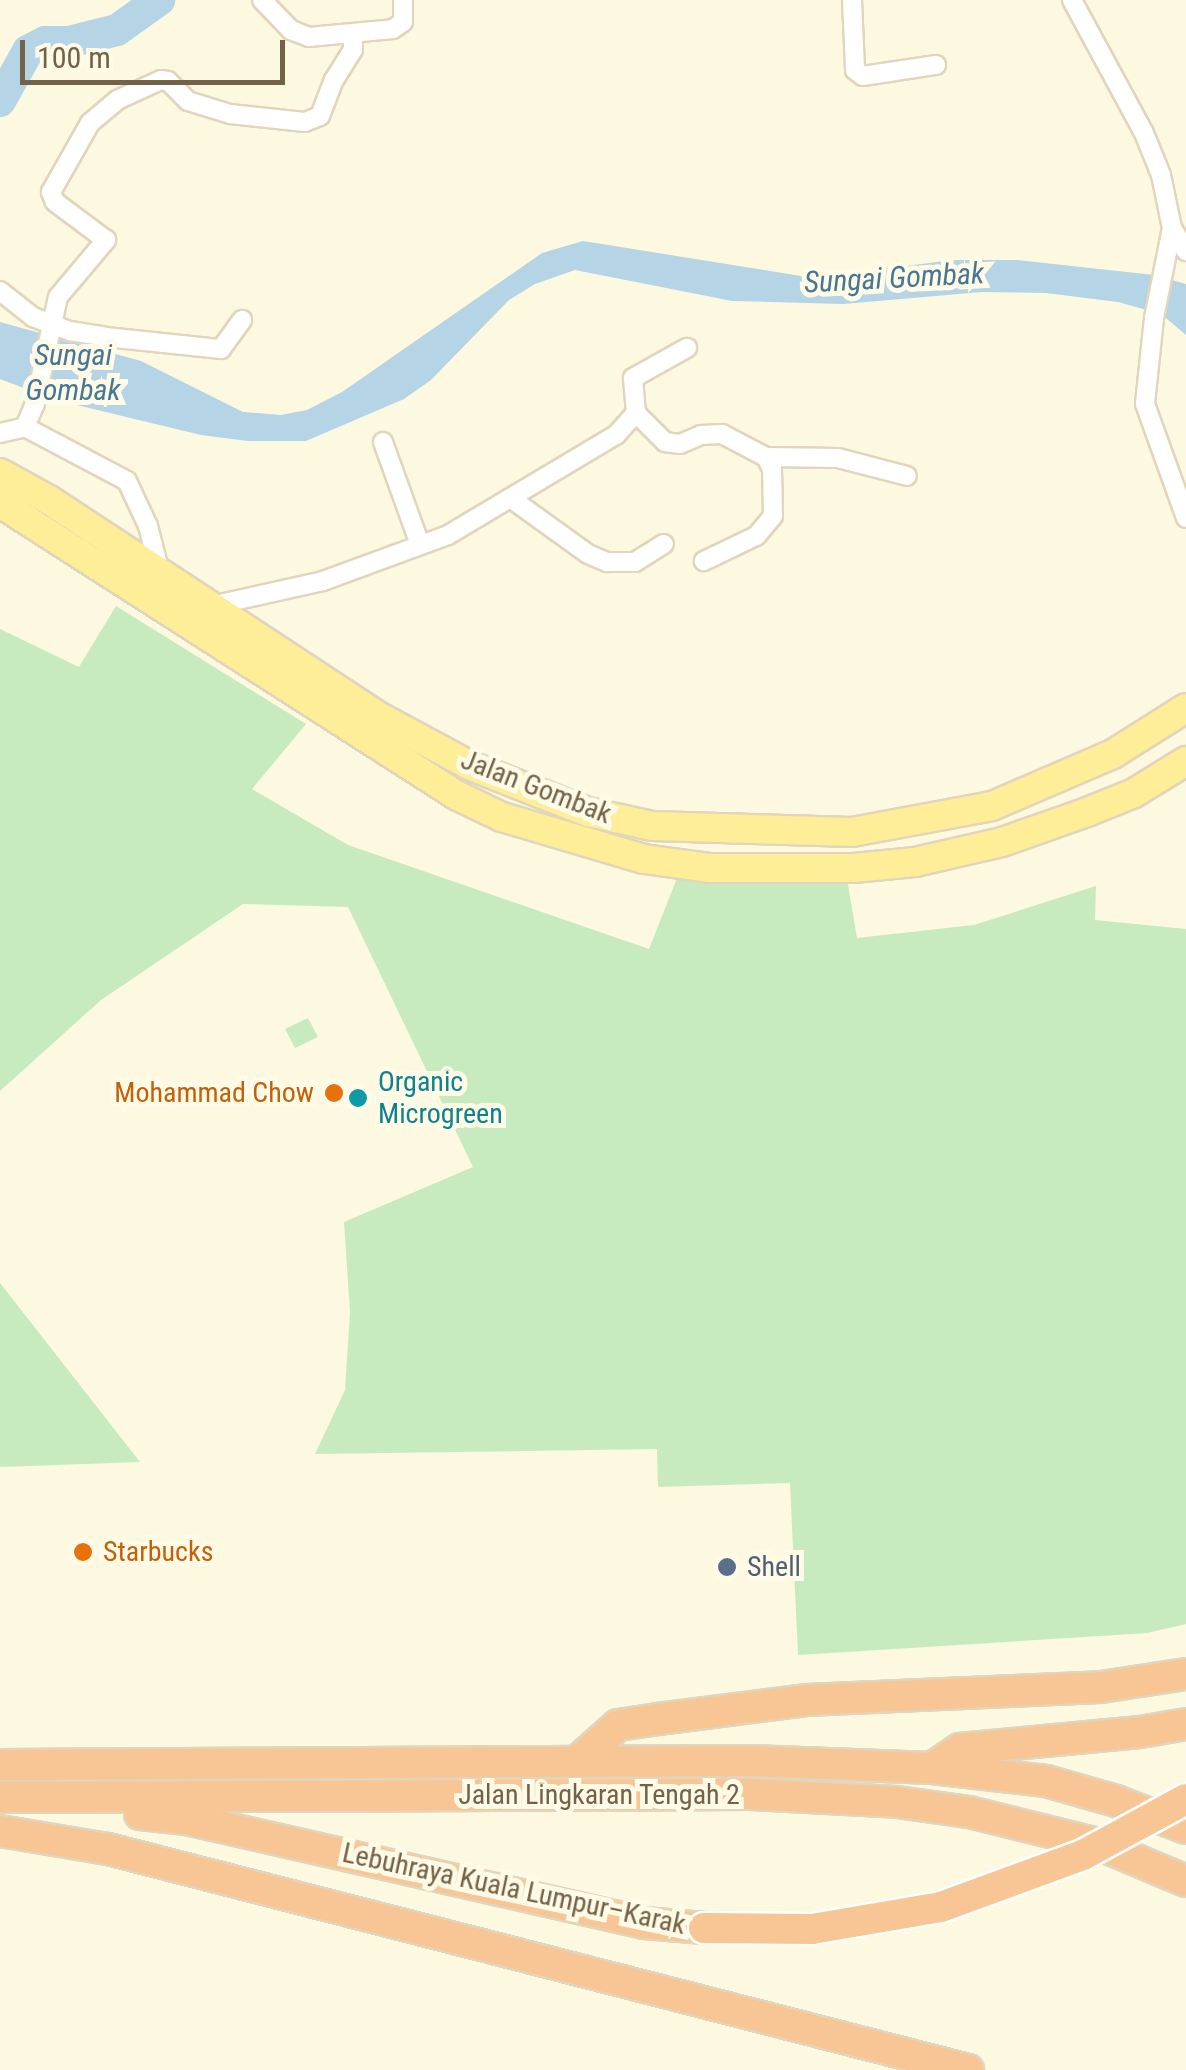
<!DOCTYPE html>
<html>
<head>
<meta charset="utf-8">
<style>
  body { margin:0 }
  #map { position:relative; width:1186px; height:2070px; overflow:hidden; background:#fdf8e0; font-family:"Roboto Condensed",sans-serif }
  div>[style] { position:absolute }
  .green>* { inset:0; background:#c7eabf }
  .water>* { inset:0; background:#b5d4e6 }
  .river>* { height:32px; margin:-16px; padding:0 16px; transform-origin:16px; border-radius:16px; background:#b5d4e6 }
  .roads { filter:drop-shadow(2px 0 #e1d5bc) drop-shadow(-2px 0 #e1d5bc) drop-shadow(0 2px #e1d5bc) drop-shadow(0 -2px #e1d5bc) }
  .street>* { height:18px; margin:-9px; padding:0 9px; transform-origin:9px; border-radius:9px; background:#fff }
  .primary>* { height:28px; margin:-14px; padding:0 14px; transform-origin:14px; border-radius:14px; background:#fdee97 }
  .highway>* { height:30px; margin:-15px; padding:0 15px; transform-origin:15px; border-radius:15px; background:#f8c695 }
  .bridges { filter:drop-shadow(2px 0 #fff) drop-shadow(-2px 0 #fff) drop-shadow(0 2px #fff) drop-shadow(0 -2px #fff) }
  .highway-bridge>* { height:30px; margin:-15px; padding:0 15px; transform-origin:15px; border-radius:15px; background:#f8c695 }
  .dots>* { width:28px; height:28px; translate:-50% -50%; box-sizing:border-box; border:5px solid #fffbe7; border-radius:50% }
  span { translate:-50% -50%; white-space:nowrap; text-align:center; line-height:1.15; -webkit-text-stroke:10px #fffbe7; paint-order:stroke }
  .street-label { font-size:28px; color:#746147 }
  .culture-label { font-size:28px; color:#0d838f }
  .left { translate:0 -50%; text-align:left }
  .food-label { font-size:28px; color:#c56008 }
  .right { translate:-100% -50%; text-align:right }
  .service-label { font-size:28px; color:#4e5e75 }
  .water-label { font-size:30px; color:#467796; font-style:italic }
  .scale { position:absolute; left:20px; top:40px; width:265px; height:45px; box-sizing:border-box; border:5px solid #746147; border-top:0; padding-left:12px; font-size:30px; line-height:35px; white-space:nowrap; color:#746147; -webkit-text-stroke:8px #fffbe7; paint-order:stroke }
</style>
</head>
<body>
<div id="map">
  <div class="green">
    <i style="clip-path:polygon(116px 606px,306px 724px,252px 789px,348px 845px,649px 949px,679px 873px,759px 884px,847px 879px,857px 938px,974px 925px,1096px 886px,1095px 920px,1186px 929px,1186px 1624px,1147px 1633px,798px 1655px,790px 1483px,658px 1487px,657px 1449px,315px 1454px,345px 1390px,350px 1312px,344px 1222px,473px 1167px,348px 907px,243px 904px,101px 1000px,0 1091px,0 629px,79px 667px)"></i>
    <i style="clip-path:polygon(308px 1018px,318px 1037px,295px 1048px,285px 1029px)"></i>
    <i style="clip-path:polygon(0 1283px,140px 1462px,0 1467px)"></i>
  </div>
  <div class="water">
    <i style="clip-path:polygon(583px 241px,814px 278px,952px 260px,1017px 260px,1154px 275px,1186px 284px,1186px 335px,1161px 314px,1118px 302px,1046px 293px,982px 292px,843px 304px,732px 301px,575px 270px,535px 284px,509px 300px,431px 380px,404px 399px,306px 441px,248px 441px,201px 435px,56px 400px,0 379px,0 322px,141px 361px,243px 412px,281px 415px,307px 410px,342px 392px,542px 253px)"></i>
  </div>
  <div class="river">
    <i style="left:0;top:101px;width:57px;rotate:-60.8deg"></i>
    <i style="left:28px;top:51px;width:19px;rotate:-28deg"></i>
    <i style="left:45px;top:42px;width:24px"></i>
    <i style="left:69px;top:42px;width:49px;rotate:-14deg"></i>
    <i style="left:117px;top:30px;width:52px;rotate:-35.5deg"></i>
  </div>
  <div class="roads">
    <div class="street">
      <i style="left:262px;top:0;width:42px;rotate:46deg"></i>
      <i style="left:291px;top:30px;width:19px;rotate:21deg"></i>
      <i style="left:309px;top:37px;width:84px;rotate:-5.4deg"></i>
      <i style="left:393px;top:29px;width:12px;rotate:-35deg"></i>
      <i style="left:403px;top:22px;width:22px;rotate:-90deg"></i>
      <i style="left:852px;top:0;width:70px;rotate:87.5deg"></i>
      <i style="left:855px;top:70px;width:10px;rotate:37deg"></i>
      <i style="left:863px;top:76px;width:74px;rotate:-8.6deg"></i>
      <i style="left:1072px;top:0;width:151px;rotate:61.6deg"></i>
      <i style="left:1144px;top:133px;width:45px;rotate:68deg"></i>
      <i style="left:1161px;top:175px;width:54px;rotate:78.3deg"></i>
      <i style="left:1172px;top:228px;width:27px;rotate:59deg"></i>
      <i style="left:1172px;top:228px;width:92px;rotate:101.3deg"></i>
      <i style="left:1154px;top:318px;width:86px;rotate:96deg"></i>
      <i style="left:1145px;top:404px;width:121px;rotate:70.2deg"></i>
      <i style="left:0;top:291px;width:42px;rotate:38.2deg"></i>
      <i style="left:33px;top:317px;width:40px;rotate:21deg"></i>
      <i style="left:70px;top:331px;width:36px;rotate:9deg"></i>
      <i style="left:106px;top:337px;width:116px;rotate:6deg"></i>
      <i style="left:221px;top:349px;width:36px;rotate:-54deg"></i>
      <i style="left:636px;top:413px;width:41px;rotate:45deg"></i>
      <i style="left:665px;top:442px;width:15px;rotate:8deg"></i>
      <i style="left:680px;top:444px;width:23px;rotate:-23deg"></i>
      <i style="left:701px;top:435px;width:21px;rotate:-3deg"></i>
      <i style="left:722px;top:434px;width:50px;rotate:27.6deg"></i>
      <i style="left:766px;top:457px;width:13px;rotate:63deg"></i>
      <i style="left:772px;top:469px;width:47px;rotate:88.8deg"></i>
      <i style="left:773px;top:516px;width:26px;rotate:130deg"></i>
      <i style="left:756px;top:536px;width:58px;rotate:154.3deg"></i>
      <i style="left:25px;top:427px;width:25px;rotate:-67deg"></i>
      <i style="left:35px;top:404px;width:109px;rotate:-77.9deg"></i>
      <i style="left:58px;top:297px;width:75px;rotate:-49.9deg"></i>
      <i style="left:106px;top:240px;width:64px;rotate:-143.3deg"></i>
      <i style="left:55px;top:202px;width:11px;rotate:-112deg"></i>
      <i style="left:51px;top:192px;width:79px;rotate:-60.5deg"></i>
      <i style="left:90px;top:123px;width:35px;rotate:-40deg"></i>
      <i style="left:117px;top:100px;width:48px;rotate:-24.4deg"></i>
      <i style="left:161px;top:80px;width:7px;rotate:8deg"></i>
      <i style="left:168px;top:81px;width:28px;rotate:45deg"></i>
      <i style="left:188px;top:101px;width:44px;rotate:17.2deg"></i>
      <i style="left:230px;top:114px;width:75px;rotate:6.1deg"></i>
      <i style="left:305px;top:122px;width:16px;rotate:-22deg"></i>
      <i style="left:320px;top:116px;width:39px;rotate:-69deg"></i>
      <i style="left:334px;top:80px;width:36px;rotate:-58deg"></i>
      <i style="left:353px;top:50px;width:15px;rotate:-90deg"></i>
      <i style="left:0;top:433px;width:26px;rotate:-13deg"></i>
      <i style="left:25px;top:427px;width:115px;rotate:27.9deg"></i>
      <i style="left:127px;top:481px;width:50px;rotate:65deg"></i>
      <i style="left:148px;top:526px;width:49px;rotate:75.7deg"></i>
      <i style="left:383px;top:442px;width:109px;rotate:70.2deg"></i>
      <i style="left:766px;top:457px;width:72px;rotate:0.8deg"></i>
      <i style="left:838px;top:458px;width:71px;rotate:14.6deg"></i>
      <i style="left:513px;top:500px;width:92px;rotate:35.8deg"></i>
      <i style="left:588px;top:554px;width:21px;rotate:23deg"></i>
      <i style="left:607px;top:562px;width:28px"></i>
      <i style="left:635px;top:562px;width:34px;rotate:-32deg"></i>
      <i style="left:211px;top:606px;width:115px;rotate:-12.6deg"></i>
      <i style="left:323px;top:581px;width:133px;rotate:-20.2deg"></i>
      <i style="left:448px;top:535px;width:196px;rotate:-30.8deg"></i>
      <i style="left:616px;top:435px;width:30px;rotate:-48deg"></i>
      <i style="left:636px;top:413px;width:35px;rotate:-95deg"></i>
      <i style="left:633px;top:378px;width:62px;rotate:-29.1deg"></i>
    </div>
    <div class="primary">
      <i style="left:0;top:473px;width:56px;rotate:28.9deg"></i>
      <i style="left:49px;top:500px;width:394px;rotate:33.3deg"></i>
      <i style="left:378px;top:716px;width:106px;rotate:28.3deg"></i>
      <i style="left:471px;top:766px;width:126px;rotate:21.5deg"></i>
      <i style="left:588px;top:812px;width:66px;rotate:12.2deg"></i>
      <i style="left:653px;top:826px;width:199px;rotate:1.7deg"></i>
      <i style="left:852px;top:832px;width:142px;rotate:-10.5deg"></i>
      <i style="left:992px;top:806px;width:132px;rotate:-23.3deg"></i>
      <i style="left:1113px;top:754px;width:86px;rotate:-32.2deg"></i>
      <i style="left:0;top:503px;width:541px;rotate:32.63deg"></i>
      <i style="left:456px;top:795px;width:51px;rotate:25.6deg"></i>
      <i style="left:502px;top:817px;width:148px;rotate:16.5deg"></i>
      <i style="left:644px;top:859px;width:67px;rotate:7.8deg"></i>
      <i style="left:710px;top:868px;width:144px"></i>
      <i style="left:854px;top:868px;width:61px;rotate:-5.6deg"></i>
      <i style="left:915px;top:862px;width:89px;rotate:-12.9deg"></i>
      <i style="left:1002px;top:842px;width:90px;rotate:-19.4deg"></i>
      <i style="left:1087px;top:812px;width:51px;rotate:-22deg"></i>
      <i style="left:1134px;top:793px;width:61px;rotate:-31.6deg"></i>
    </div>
    <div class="highway">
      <i style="left:579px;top:1760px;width:52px;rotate:-41.9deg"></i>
      <i style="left:618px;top:1725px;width:40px;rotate:-8.5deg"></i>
      <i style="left:658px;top:1719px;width:149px;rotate:-7.3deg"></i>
      <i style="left:806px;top:1700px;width:295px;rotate:-2.5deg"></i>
      <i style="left:1101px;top:1687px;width:86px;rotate:-8.7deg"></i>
      <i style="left:0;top:1765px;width:751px;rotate:-0.31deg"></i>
      <i style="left:751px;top:1761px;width:181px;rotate:2.2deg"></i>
      <i style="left:932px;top:1768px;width:115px;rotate:6.5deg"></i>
      <i style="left:1046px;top:1781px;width:73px;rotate:15.9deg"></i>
      <i style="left:1116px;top:1801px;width:75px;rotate:21.1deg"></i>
      <i style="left:932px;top:1768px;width:34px;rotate:-34deg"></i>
      <i style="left:960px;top:1749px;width:181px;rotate:-5.4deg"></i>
      <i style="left:1140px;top:1732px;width:47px;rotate:-9.9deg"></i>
      <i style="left:0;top:1797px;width:751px;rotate:-0.23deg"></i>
      <i style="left:751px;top:1794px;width:146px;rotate:3.1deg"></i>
      <i style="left:897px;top:1802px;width:73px;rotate:7.9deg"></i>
      <i style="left:969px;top:1812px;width:133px;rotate:13.9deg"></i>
      <i style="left:1098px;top:1844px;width:95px;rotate:22.8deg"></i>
      <i style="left:140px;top:1814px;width:47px;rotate:6.1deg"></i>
      <i style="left:187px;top:1819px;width:469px;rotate:12.8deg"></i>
      <i style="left:644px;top:1923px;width:60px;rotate:4.8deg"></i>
      <i style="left:0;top:1831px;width:109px;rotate:9.5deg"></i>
      <i style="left:108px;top:1849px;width:888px;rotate:14.41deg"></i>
    </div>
  </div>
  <div class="bridges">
    <div class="highway-bridge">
      <i style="left:704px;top:1928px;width:108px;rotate:0.5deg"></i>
      <i style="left:812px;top:1929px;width:131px;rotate:-9.7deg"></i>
      <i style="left:941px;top:1907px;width:151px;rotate:-20.1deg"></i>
      <i style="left:1083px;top:1855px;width:117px;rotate:-28.5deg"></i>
    </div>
  </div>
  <div class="dots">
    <i style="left:334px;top:1093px;background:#e8710a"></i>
    <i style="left:358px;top:1098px;background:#0f9aa8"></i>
    <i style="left:83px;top:1552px;background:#e8710a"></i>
    <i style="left:727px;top:1567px;background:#5c6f8a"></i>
  </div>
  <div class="street-label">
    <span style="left:536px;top:787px;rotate:21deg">Jalan Gombak</span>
    <span style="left:599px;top:1795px">Jalan Lingkaran Tengah 2</span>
    <span style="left:514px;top:1889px;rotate:12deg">Lebuhraya Kuala Lumpur–Karak</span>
  </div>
  <div class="culture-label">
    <span class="left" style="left:378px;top:1098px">Organic<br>Microgreen</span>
  </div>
  <div class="food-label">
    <span class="right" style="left:314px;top:1093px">Mohammad Chow</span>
    <span class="left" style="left:103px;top:1552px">Starbucks</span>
  </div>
  <div class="service-label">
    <span class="left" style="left:747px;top:1567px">Shell</span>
  </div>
  <div class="water-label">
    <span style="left:894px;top:278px;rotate:-3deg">Sungai Gombak</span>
    <span style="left:73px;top:372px">Sungai<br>Gombak</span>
  </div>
  <div class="scale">100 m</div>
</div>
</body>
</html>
